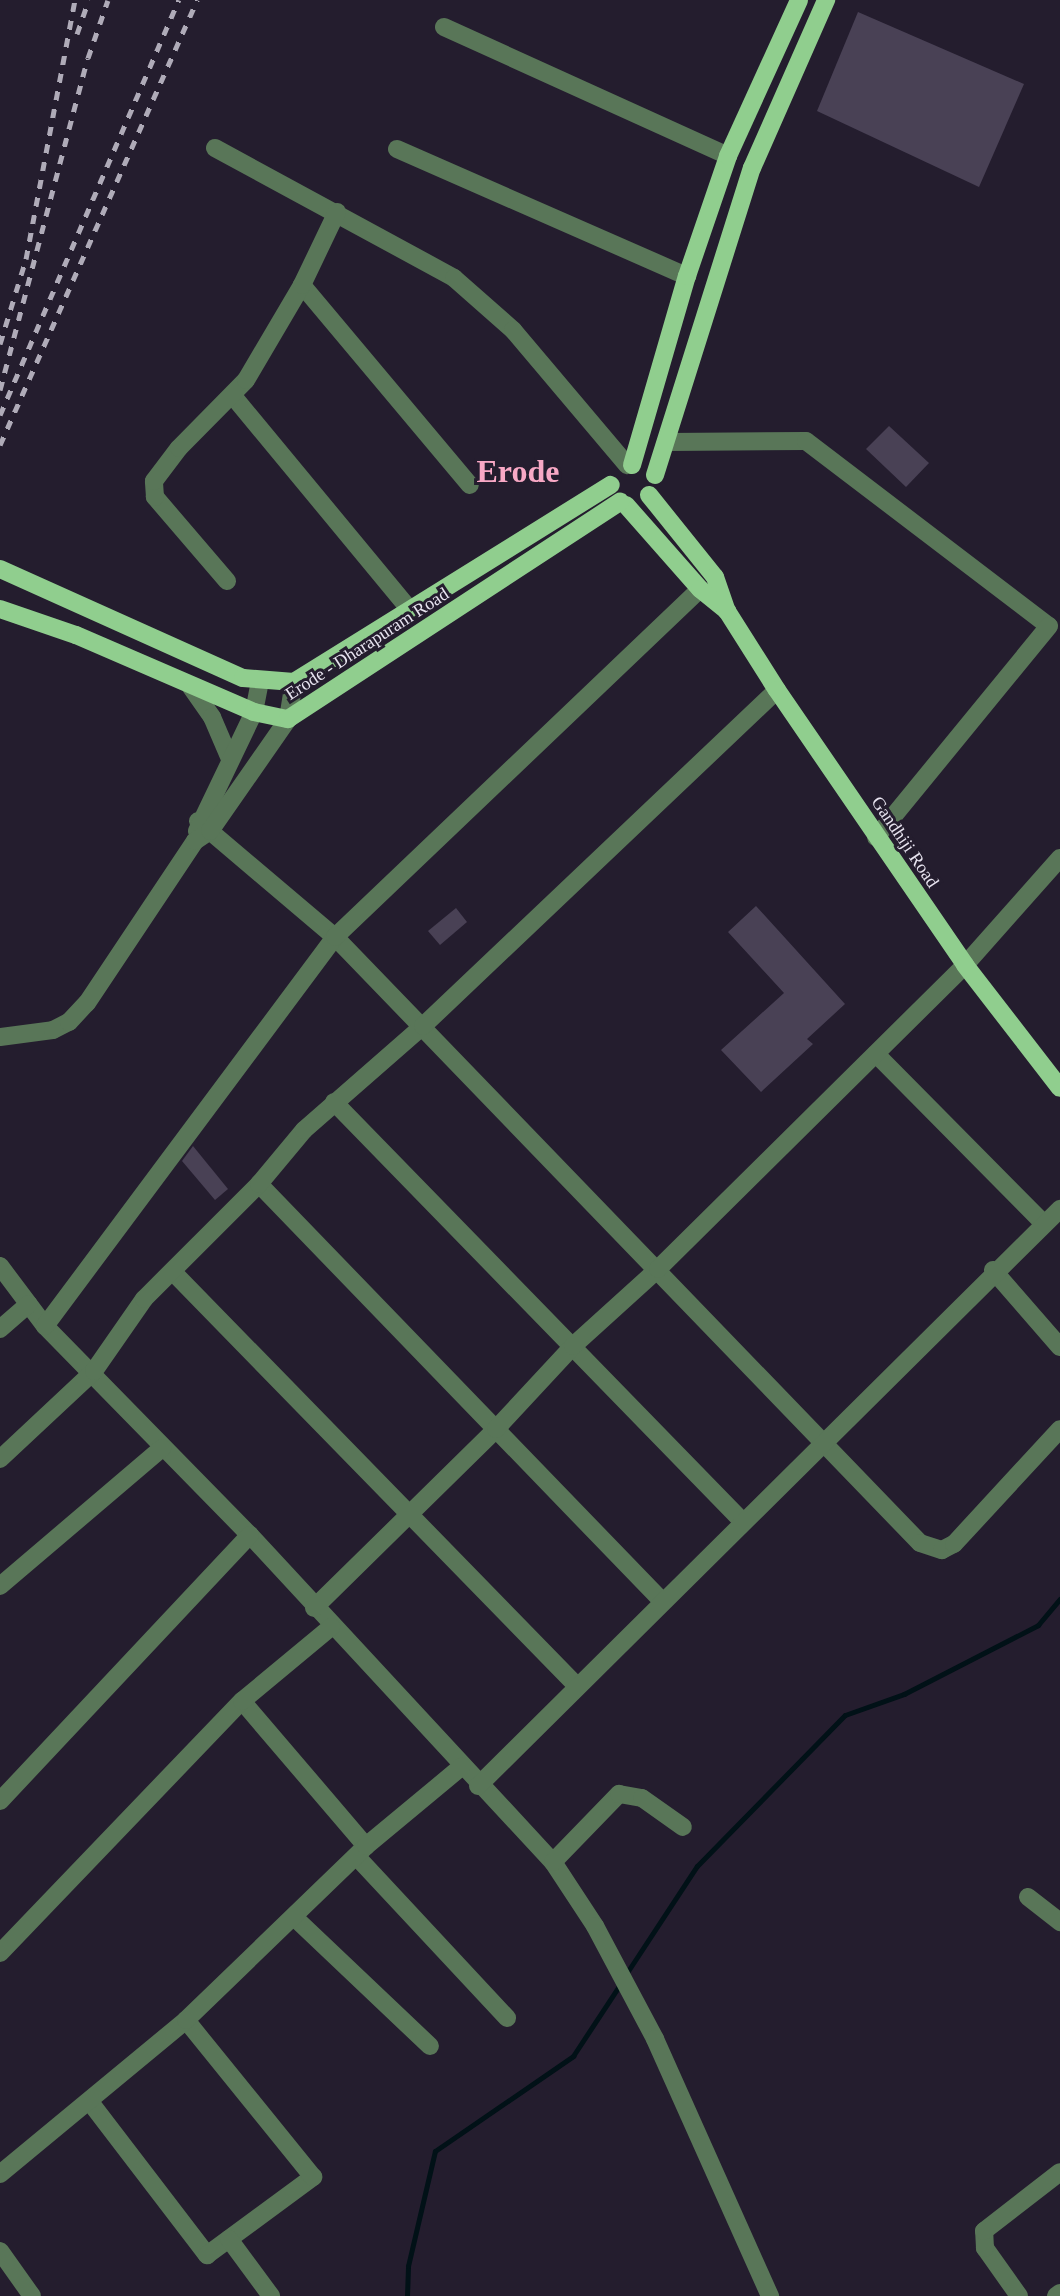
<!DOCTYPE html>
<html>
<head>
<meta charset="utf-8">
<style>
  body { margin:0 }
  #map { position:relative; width:1060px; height:2296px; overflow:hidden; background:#241d2e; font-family:"Times New Roman",serif }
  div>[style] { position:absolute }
  .stream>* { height:5px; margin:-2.5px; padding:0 2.5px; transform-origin:2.5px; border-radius:2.5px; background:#011117 }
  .building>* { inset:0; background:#494155 }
  .minor>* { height:18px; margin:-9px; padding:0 9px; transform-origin:9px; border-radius:9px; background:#597658 }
  .major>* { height:18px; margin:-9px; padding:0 9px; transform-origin:9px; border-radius:9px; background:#90ce8e }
  .rail>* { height:5px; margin-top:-2.5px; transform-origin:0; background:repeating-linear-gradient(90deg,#afabb8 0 9px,transparent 0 18px) }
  span { translate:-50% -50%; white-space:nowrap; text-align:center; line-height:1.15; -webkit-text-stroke:6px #241d2e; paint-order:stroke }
  .street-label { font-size:18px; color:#e8e4f0 }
  .town-label { font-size:32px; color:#f8a8c5; font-weight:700 }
</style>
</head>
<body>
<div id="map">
  <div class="stream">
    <i style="left:626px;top:1974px;width:129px;rotate:-56.7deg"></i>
    <i style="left:697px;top:1866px;width:211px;rotate:-45.6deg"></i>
    <i style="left:845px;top:1715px;width:63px;rotate:-19.6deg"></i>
    <i style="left:904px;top:1694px;width:151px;rotate:-27.2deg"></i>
    <i style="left:1038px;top:1625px;width:34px;rotate:-50deg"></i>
    <i style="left:407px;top:2296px;width:30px;rotate:-88deg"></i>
    <i style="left:408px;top:2266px;width:118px;rotate:-76.8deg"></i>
    <i style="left:435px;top:2151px;width:168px;rotate:-34.5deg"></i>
    <i style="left:573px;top:2056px;width:87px;rotate:-56.7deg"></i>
  </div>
  <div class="building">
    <i style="clip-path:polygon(858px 12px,1024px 84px,979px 187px,817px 111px)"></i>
    <i style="clip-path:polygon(889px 426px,929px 463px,906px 487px,866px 449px)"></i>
    <i style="clip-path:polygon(756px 906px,845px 1004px,807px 1039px,813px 1044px,761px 1092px,721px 1050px,784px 993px,728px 932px)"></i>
    <i style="clip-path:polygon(456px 908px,467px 922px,440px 945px,428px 931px)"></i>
    <i style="clip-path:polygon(193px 1146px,228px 1189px,215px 1200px,182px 1161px)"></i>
  </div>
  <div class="minor">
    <i style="left:444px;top:27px;width:312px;rotate:24.4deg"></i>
    <i style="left:215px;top:148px;width:272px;rotate:28.5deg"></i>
    <i style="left:454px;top:278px;width:79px;rotate:41.4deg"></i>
    <i style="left:513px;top:330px;width:177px;rotate:49.8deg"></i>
    <i style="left:397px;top:149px;width:317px;rotate:23.7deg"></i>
    <i style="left:302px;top:285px;width:261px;rotate:50deg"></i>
    <i style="left:233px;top:396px;width:279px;rotate:50.4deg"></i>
    <i style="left:668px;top:442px;width:138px;rotate:-0.4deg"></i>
    <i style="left:806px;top:441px;width:305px;rotate:37.3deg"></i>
    <i style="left:1049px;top:626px;width:273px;rotate:129.3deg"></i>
    <i style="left:227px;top:581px;width:111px;rotate:-130.6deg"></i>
    <i style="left:155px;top:497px;width:16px;rotate:-94deg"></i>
    <i style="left:154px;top:481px;width:41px;rotate:-52.9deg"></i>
    <i style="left:179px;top:448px;width:95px;rotate:-45.4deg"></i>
    <i style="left:246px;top:380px;width:110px;rotate:-59.5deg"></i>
    <i style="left:302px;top:285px;width:81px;rotate:-64.4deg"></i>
    <i style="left:191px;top:687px;width:37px;rotate:55deg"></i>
    <i style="left:212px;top:717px;width:46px;rotate:66.8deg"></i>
    <i style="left:198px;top:821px;width:180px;rotate:40.3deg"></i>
    <i style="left:335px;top:937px;width:842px;rotate:46.01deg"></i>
    <i style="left:920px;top:1543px;width:23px;rotate:18deg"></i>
    <i style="left:942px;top:1550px;width:13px;rotate:-27deg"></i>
    <i style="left:954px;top:1544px;width:156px;rotate:-47.3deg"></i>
    <i style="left:197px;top:831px;width:132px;rotate:-64.4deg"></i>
    <i style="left:254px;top:712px;width:32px;rotate:-79deg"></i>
    <i style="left:0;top:1037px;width:53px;rotate:-7.5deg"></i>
    <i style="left:53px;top:1030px;width:18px;rotate:-27deg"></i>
    <i style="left:69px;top:1022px;width:26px;rotate:-47deg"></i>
    <i style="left:87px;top:1003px;width:195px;rotate:-56.3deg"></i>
    <i style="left:195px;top:841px;width:18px;rotate:-34deg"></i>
    <i style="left:210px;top:831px;width:136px;rotate:-55.1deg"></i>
    <i style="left:288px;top:719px;width:37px;rotate:-81deg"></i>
    <i style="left:876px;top:1054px;width:239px;rotate:45.3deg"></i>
    <i style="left:334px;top:1102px;width:585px;rotate:45.76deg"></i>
    <i style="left:259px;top:1184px;width:581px;rotate:45.98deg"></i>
    <i style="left:0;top:1266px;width:75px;rotate:53.1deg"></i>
    <i style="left:45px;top:1326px;width:293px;rotate:45.6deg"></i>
    <i style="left:250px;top:1535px;width:446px;rotate:47.2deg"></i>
    <i style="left:553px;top:1862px;width:77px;rotate:56.7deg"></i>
    <i style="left:595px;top:1926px;width:128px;rotate:62deg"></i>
    <i style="left:655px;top:2039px;width:282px;rotate:65.9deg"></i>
    <i style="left:993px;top:1270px;width:102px;rotate:49deg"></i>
    <i style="left:173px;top:1272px;width:578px;rotate:45.7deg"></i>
    <i style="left:45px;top:1326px;width:485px;rotate:-53.3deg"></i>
    <i style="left:335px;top:937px;width:504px;rotate:-43.63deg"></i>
    <i style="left:0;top:1329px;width:38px;rotate:-41deg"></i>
    <i style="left:0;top:1459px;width:129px;rotate:-43.1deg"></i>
    <i style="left:94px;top:1371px;width:88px;rotate:-55.2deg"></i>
    <i style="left:144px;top:1299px;width:163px;rotate:-45deg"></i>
    <i style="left:259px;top:1184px;width:70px;rotate:-50.2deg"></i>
    <i style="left:304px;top:1130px;width:158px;rotate:-41.2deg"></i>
    <i style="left:423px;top:1026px;width:488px;rotate:-43.5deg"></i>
    <i style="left:0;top:1586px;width:213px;rotate:-40.4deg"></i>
    <i style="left:314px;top:1608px;width:255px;rotate:-44.5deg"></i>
    <i style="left:496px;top:1429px;width:113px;rotate:-47.1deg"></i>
    <i style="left:573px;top:1346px;width:115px;rotate:-42.2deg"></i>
    <i style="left:658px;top:1269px;width:432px;rotate:-44.7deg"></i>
    <i style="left:965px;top:965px;width:143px;rotate:-48.4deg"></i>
    <i style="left:242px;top:1701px;width:191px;rotate:49.5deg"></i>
    <i style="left:478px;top:1786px;width:820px;rotate:-44.75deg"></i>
    <i style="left:0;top:1801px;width:365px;rotate:-46.8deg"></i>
    <i style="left:357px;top:1857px;width:220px;rotate:47deg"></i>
    <i style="left:553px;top:1862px;width:95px;rotate:-45.9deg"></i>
    <i style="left:619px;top:1794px;width:23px;rotate:10deg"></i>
    <i style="left:642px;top:1798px;width:50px;rotate:35.3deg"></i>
    <i style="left:1028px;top:1897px;width:41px;rotate:38deg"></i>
    <i style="left:295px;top:1918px;width:186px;rotate:43.5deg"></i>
    <i style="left:0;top:1953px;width:349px;rotate:-46.2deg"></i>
    <i style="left:242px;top:1701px;width:116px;rotate:-39.7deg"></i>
    <i style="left:90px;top:2102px;width:193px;rotate:52.6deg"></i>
    <i style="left:207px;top:2255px;width:132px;rotate:-36.3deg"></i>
    <i style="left:313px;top:2177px;width:202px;rotate:-129deg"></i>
    <i style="left:0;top:2174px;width:241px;rotate:-39.6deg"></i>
    <i style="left:186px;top:2020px;width:250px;rotate:-44deg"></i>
    <i style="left:366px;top:1846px;width:124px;rotate:-39.7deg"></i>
    <i style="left:229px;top:2239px;width:71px;rotate:53.6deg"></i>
    <i style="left:0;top:2251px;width:55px;rotate:54.6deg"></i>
    <i style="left:1019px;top:2296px;width:59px;rotate:-125.3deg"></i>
    <i style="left:985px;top:2248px;width:17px;rotate:-93deg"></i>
    <i style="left:984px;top:2231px;width:96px;rotate:-37.8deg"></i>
    <i style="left:1056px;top:2296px;width:5px;rotate:-37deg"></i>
  </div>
  <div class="major">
    <i style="left:632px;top:465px;width:197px;rotate:-73.8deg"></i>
    <i style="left:687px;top:276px;width:127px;rotate:-71.1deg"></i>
    <i style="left:728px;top:156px;width:171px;rotate:-65.5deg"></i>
    <i style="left:655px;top:475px;width:322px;rotate:-72.5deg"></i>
    <i style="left:752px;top:168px;width:184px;rotate:-66.2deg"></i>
    <i style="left:649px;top:495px;width:105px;rotate:51.2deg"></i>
    <i style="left:715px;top:577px;width:36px;rotate:71deg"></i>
    <i style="left:727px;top:611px;width:93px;rotate:57.7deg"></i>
    <i style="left:777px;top:690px;width:333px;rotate:55.6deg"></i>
    <i style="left:965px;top:965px;width:155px;rotate:52.3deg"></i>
    <i style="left:626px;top:505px;width:112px;rotate:48.6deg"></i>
    <i style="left:700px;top:589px;width:35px;rotate:39deg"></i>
    <i style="left:0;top:569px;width:266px;rotate:24.2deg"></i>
    <i style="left:243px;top:678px;width:51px;rotate:4.5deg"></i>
    <i style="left:294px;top:682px;width:373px;rotate:-31.9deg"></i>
    <i style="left:0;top:609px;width:80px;rotate:18.9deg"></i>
    <i style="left:76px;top:635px;width:194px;rotate:23.4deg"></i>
    <i style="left:254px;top:712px;width:35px;rotate:12deg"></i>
    <i style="left:288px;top:719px;width:397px;rotate:-33.2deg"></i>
  </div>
  <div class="rail">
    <i style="left:77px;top:34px;width:36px;rotate:-71deg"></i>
    <i style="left:0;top:344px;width:89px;rotate:-73deg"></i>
    <i style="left:26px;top:259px;width:264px;rotate:-79.3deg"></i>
    <i style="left:0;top:390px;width:343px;rotate:-75.2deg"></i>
    <i style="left:88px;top:58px;width:61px;rotate:-71deg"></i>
    <i style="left:0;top:415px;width:452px;rotate:-66.7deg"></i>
    <i style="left:0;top:445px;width:487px;rotate:-66.1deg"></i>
  </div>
  <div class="street-label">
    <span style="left:367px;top:644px;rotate:-33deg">Erode - Dharapuram Road</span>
    <span style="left:905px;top:842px;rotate:56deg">Gandhiji Road</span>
  </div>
  <div class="town-label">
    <span style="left:518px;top:471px">Erode</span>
  </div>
</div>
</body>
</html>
